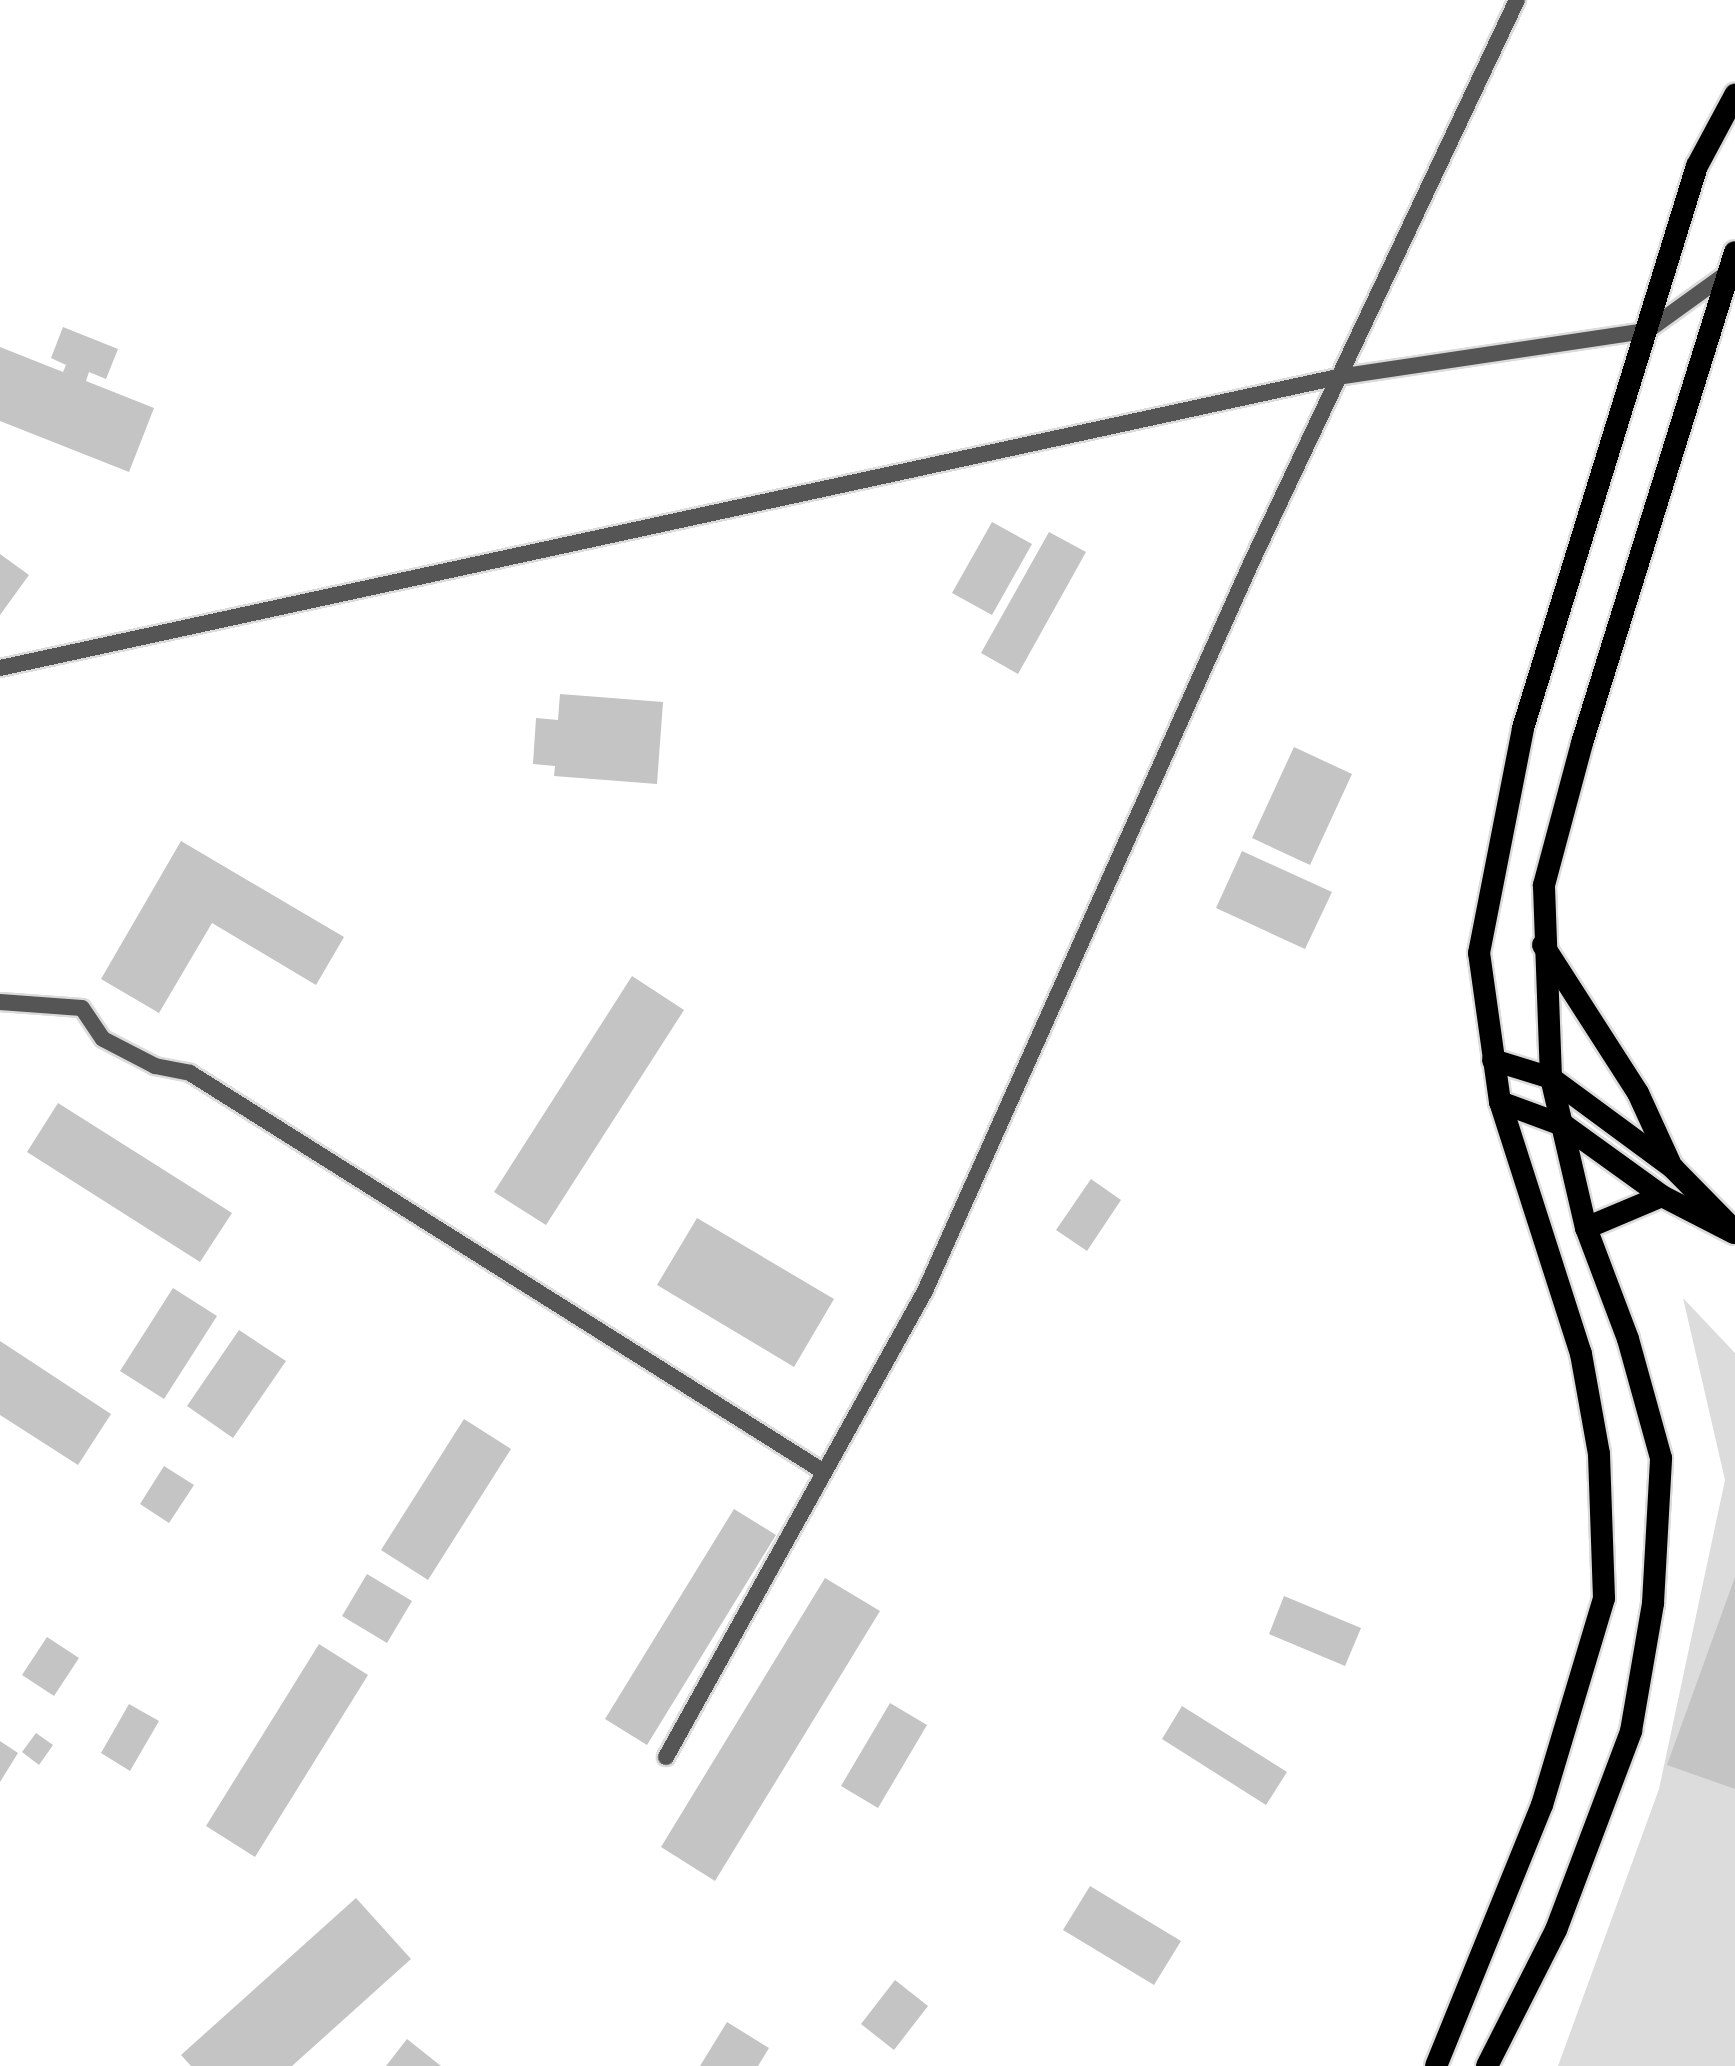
<!DOCTYPE html>
<html>
<head>
<meta charset="utf-8">
<style>
  body { margin:0 }
  #map { position:relative; width:1735px; height:2066px; overflow:hidden; background:#fff; font-family:"Exo 2",sans-serif }
  div>[style] { position:absolute }
  .green>* { inset:0; background:#dcdcdc }
  .building>* { inset:0; background:#c4c4c4 }
  .roads { filter:drop-shadow(2px 0 #dbdbdb) drop-shadow(-2px 0 #dbdbdb) drop-shadow(0 2px #dbdbdb) drop-shadow(0 -2px #dbdbdb) }
  .minor>* { height:16px; margin:-8px; padding:0 8px; transform-origin:8px; border-radius:8px; background:#555 }
  .trunk>* { height:22px; margin:-11px; padding:0 11px; transform-origin:11px; border-radius:11px; background:#000 }
  span { translate:-50% -50%; white-space:nowrap; text-align:center; line-height:1.15; -webkit-text-stroke:8px #fff; paint-order:stroke }
</style>
</head>
<body>
<div id="map">
  <div class="green">
    <i style="clip-path:polygon(1683px 1298px,1735px 1353px,1735px 2066px,1558px 2066px,1659px 1789px,1725px 1480px)"></i>
  </div>
  <div class="building">
    <i style="clip-path:polygon(63px 327px,118px 349px,106px 379px,89px 372px,86px 381px,154px 408px,129px 472px,0 421px,0 347px,63px 372px,66px 365px,51px 358px)"></i>
    <i style="clip-path:polygon(992px 522px,1032px 544px,992px 615px,952px 593px)"></i>
    <i style="clip-path:polygon(1049px 532px,1086px 552px,1018px 674px,981px 653px)"></i>
    <i style="clip-path:polygon(0 554px,29px 575px,0 615px)"></i>
    <i style="clip-path:polygon(560px 694px,663px 702px,657px 784px,554px 776px,555px 766px,533px 764px,536px 718px,558px 720px)"></i>
    <i style="clip-path:polygon(1294px 747px,1352px 774px,1310px 865px,1252px 838px)"></i>
    <i style="clip-path:polygon(181px 841px,344px 937px,316px 985px,212px 923px,159px 1013px,101px 979px)"></i>
    <i style="clip-path:polygon(1242px 851px,1332px 892px,1305px 949px,1216px 908px)"></i>
    <i style="clip-path:polygon(632px 976px,684px 1010px,546px 1225px,494px 1192px)"></i>
    <i style="clip-path:polygon(58px 1103px,232px 1213px,200px 1262px,27px 1152px)"></i>
    <i style="clip-path:polygon(1091px 1179px,1121px 1200px,1087px 1251px,1056px 1230px)"></i>
    <i style="clip-path:polygon(697px 1218px,834px 1299px,794px 1367px,657px 1285px)"></i>
    <i style="clip-path:polygon(173px 1288px,217px 1316px,164px 1399px,120px 1371px)"></i>
    <i style="clip-path:polygon(239px 1330px,286px 1361px,233px 1438px,187px 1406px)"></i>
    <i style="clip-path:polygon(0 1341px,111px 1414px,78px 1465px,0 1415px)"></i>
    <i style="clip-path:polygon(464px 1419px,511px 1449px,428px 1580px,381px 1550px)"></i>
    <i style="clip-path:polygon(164px 1466px,194px 1485px,169px 1523px,140px 1504px)"></i>
    <i style="clip-path:polygon(734px 1509px,776px 1535px,647px 1745px,605px 1719px)"></i>
    <i style="clip-path:polygon(367px 1574px,412px 1601px,387px 1643px,342px 1616px)"></i>
    <i style="clip-path:polygon(1735px 1577px,1735px 1789px,1667px 1765px)"></i>
    <i style="clip-path:polygon(825px 1578px,880px 1611px,715px 1881px,661px 1847px)"></i>
    <i style="clip-path:polygon(1284px 1596px,1361px 1628px,1345px 1666px,1269px 1634px)"></i>
    <i style="clip-path:polygon(47px 1637px,79px 1658px,54px 1696px,22px 1675px)"></i>
    <i style="clip-path:polygon(319px 1644px,368px 1675px,255px 1857px,206px 1826px)"></i>
    <i style="clip-path:polygon(890px 1703px,927px 1725px,878px 1808px,841px 1786px)"></i>
    <i style="clip-path:polygon(129px 1704px,159px 1721px,130px 1771px,101px 1753px)"></i>
    <i style="clip-path:polygon(1182px 1706px,1287px 1772px,1266px 1805px,1162px 1739px)"></i>
    <i style="clip-path:polygon(36px 1733px,53px 1745px,39px 1765px,22px 1752px)"></i>
    <i style="clip-path:polygon(0 1741px,18px 1753px,0 1782px)"></i>
    <i style="clip-path:polygon(1090px 1886px,1181px 1941px,1154px 1985px,1063px 1930px)"></i>
    <i style="clip-path:polygon(356px 1898px,411px 1959px,292px 2066px,191px 2066px,181px 2055px)"></i>
    <i style="clip-path:polygon(895px 1980px,928px 2006px,894px 2050px,861px 2024px)"></i>
    <i style="clip-path:polygon(727px 2022px,769px 2048px,758px 2066px,700px 2066px)"></i>
    <i style="clip-path:polygon(407px 2039px,441px 2066px,386px 2066px)"></i>
  </div>
  <div class="roads">
    <div class="minor">
      <i style="left:0;top:668px;width:1369px;rotate:-12.27deg"></i>
      <i style="left:1338px;top:377px;width:312px;rotate:-8.5deg"></i>
      <i style="left:1647px;top:331px;width:97px;rotate:-35.8deg"></i>
      <i style="left:1726px;top:274px;width:7px;rotate:8deg"></i>
      <i style="left:0;top:1002px;width:82px;rotate:4.2deg"></i>
      <i style="left:82px;top:1008px;width:37px;rotate:56deg"></i>
      <i style="left:103px;top:1039px;width:59px;rotate:27.4deg"></i>
      <i style="left:155px;top:1066px;width:36px;rotate:11deg"></i>
      <i style="left:190px;top:1073px;width:749px;rotate:32.18deg"></i>
      <i style="left:666px;top:1757px;width:533px;rotate:-60.93deg"></i>
      <i style="left:925px;top:1291px;width:800px;rotate:-65.87deg"></i>
      <i style="left:1252px;top:561px;width:620px;rotate:-64.72deg"></i>
    </div>
    <div class="trunk">
      <i style="left:1543px;top:945px;width:176px;rotate:57.3deg"></i>
      <i style="left:1638px;top:1093px;width:77px;rotate:65.4deg"></i>
      <i style="left:1493px;top:1060px;width:61px;rotate:17.2deg"></i>
      <i style="left:1551px;top:1078px;width:152px;rotate:36.4deg"></i>
      <i style="left:1673px;top:1168px;width:88px;rotate:45.5deg"></i>
      <i style="left:1500px;top:1102px;width:69px;rotate:20.3deg"></i>
      <i style="left:1565px;top:1126px;width:120px;rotate:35.8deg"></i>
      <i style="left:1662px;top:1196px;width:81px;rotate:27.2deg"></i>
      <i style="left:1586px;top:1228px;width:82px;rotate:-22.8deg"></i>
      <i style="left:1436px;top:2066px;width:282px;rotate:-67.9deg"></i>
      <i style="left:1542px;top:1805px;width:216px;rotate:-73.3deg"></i>
      <i style="left:1604px;top:1598px;width:144px;rotate:-92deg"></i>
      <i style="left:1599px;top:1454px;width:102px;rotate:-100.2deg"></i>
      <i style="left:1581px;top:1354px;width:265px;rotate:-107.8deg"></i>
      <i style="left:1500px;top:1102px;width:150px;rotate:-98deg"></i>
      <i style="left:1479px;top:953px;width:229px;rotate:-78.9deg"></i>
      <i style="left:1523px;top:728px;width:588px;rotate:-72.8deg"></i>
      <i style="left:1697px;top:166px;width:81px;rotate:-61.8deg"></i>
      <i style="left:1487px;top:2066px;width:153px;rotate:-63.1deg"></i>
      <i style="left:1556px;top:1930px;width:213px;rotate:-69.3deg"></i>
      <i style="left:1631px;top:1731px;width:130px;rotate:-80.2deg"></i>
      <i style="left:1653px;top:1603px;width:145px;rotate:-86.8deg"></i>
      <i style="left:1661px;top:1458px;width:123px;rotate:-105.5deg"></i>
      <i style="left:1628px;top:1339px;width:119px;rotate:-110.7deg"></i>
      <i style="left:1586px;top:1228px;width:154px;rotate:-103.1deg"></i>
      <i style="left:1551px;top:1078px;width:193px;rotate:-92.1deg"></i>
      <i style="left:1544px;top:885px;width:147px;rotate:-75deg"></i>
      <i style="left:1582px;top:743px;width:514px;rotate:-72.69deg"></i>
    </div>
  </div>
</div>
</body>
</html>
